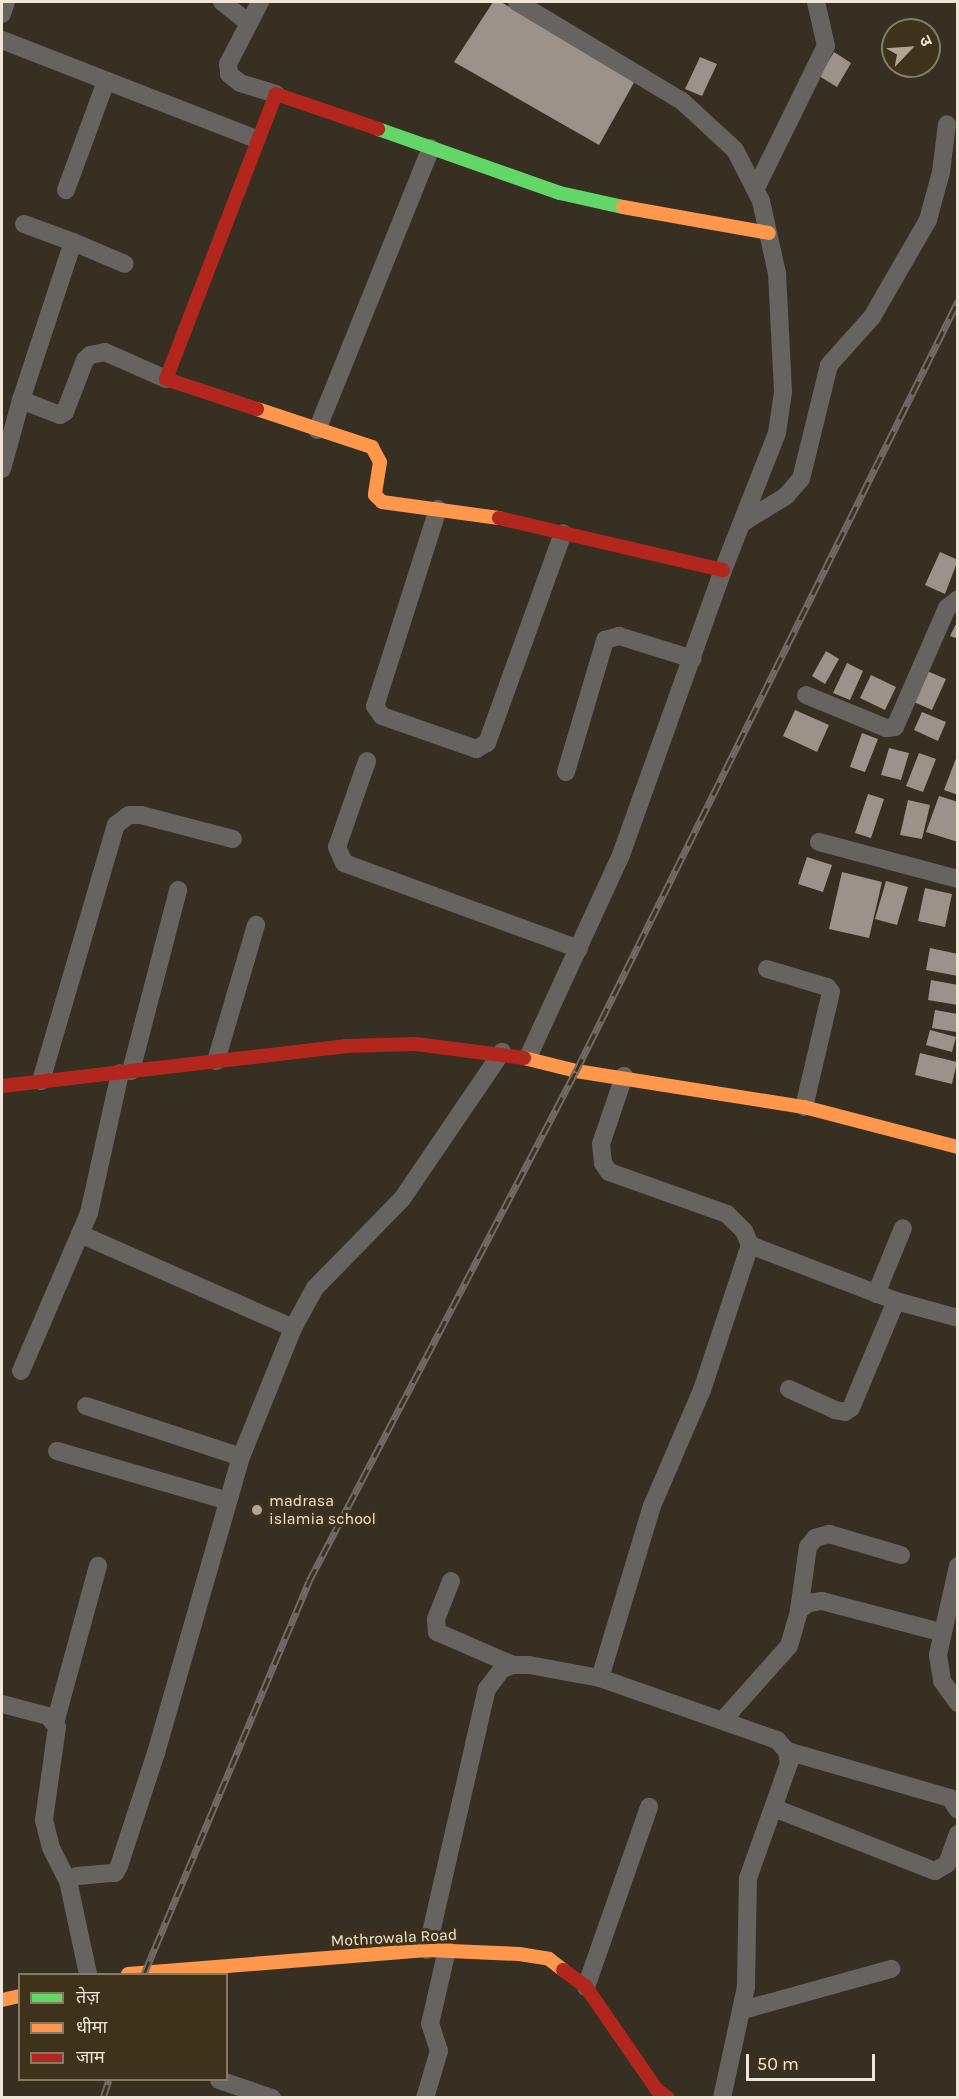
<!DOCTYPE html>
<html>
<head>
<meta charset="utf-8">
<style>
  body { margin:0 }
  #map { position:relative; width:959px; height:2099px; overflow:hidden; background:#372f22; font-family:Karla,"Noto Sans Devanagari",sans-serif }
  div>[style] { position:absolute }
  .building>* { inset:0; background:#9c9289 }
  .street>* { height:18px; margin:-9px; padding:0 9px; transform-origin:9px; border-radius:9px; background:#676361 }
  .fast>* { height:14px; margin:-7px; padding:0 7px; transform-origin:7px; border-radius:7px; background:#63d668 }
  .slow>* { height:14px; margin:-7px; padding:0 7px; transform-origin:7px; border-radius:7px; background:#ff974d }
  .jam>* { height:14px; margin:-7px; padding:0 7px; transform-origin:7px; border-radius:7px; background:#b3261e }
  .rail>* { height:7px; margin-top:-3.5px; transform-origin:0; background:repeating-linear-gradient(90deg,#3f321a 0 14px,#716b67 0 28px); box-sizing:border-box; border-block:2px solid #716b67 }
  .dots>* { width:16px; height:16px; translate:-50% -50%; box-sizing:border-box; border:3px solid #3f321a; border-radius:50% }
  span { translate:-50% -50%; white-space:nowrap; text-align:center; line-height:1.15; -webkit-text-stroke:6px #3f321a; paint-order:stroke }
  .poi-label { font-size:16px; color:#efe6d8 }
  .left { translate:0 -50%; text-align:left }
  .street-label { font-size:16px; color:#efe6d8 }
  .frame { position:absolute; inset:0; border:3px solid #efe6d8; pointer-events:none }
  .legend { position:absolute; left:18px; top:1973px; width:210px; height:108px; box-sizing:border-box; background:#3f321a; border:2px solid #857a66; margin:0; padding:8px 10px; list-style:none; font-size:18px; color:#efe6d8 }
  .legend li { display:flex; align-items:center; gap:12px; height:30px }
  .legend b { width:30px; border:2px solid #857a66 }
  .north { position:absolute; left:881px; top:18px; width:60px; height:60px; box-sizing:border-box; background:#3f321a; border:2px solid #857a66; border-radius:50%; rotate:65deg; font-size:16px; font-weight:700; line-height:24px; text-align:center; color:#efe6d8 }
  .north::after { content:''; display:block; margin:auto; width:21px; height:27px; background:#afa698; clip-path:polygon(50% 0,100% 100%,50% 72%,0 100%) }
  .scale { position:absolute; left:746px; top:2054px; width:129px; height:27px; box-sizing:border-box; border:3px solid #efe6d8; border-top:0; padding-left:8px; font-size:18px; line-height:21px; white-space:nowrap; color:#efe6d8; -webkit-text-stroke:4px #3f321a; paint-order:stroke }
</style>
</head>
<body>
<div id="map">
  <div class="building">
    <i style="clip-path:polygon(493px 2px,501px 2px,636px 79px,599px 145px,454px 62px)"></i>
    <i style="clip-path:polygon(834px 52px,851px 63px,837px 87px,819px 76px)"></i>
    <i style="clip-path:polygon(700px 57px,717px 64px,702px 96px,685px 89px)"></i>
    <i style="clip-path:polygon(940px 552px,958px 560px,945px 594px,925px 585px)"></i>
    <i style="clip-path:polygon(958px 620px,958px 639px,950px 636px)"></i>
    <i style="clip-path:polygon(826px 651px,839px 659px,825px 684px,812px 676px)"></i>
    <i style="clip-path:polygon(847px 663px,863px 671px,850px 700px,833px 693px)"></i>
    <i style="clip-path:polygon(927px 671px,946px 679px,932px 710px,914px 702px)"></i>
    <i style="clip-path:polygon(871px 675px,896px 687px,885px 710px,860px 698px)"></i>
    <i style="clip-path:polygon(795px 710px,829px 725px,817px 752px,783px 736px)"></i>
    <i style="clip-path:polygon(922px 712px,946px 722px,938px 741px,914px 730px)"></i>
    <i style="clip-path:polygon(862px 733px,878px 739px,865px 772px,850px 767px)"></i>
    <i style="clip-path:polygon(889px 748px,909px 753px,901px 780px,881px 775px)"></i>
    <i style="clip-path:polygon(919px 753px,936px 759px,923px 792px,906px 786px)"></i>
    <i style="clip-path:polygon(958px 753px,958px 795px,944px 790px)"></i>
    <i style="clip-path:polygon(868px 794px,884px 799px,871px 838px,855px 833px)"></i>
    <i style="clip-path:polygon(939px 796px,958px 802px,958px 842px,926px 832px)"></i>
    <i style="clip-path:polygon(908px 800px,930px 805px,922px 839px,900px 835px)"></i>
    <i style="clip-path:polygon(807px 857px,832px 865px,823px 892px,798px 884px)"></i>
    <i style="clip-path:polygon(842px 872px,882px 882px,869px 938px,829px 929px)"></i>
    <i style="clip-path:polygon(886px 881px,908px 887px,897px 925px,875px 919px)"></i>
    <i style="clip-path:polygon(925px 888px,952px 894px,945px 927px,918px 921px)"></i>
    <i style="clip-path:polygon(930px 948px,958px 954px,958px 976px,926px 970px)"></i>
    <i style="clip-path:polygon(931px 980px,958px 985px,958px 1005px,928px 1000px)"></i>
    <i style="clip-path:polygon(935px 1010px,958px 1014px,956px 1032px,932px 1028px)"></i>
    <i style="clip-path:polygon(930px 1030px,956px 1037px,952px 1052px,926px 1045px)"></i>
    <i style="clip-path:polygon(920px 1053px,957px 1062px,952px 1084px,915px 1075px)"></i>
  </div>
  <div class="street">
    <i style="left:222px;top:2px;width:34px;rotate:38deg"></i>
    <i style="left:260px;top:2px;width:70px;rotate:117.3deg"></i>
    <i style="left:228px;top:64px;width:10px;rotate:84deg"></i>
    <i style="left:229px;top:74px;width:14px;rotate:39deg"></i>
    <i style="left:240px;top:83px;width:38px;rotate:17deg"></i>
    <i style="left:517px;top:2px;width:192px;rotate:31deg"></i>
    <i style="left:682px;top:101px;width:72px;rotate:42.8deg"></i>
    <i style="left:735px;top:150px;width:57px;rotate:63deg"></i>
    <i style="left:761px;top:201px;width:74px;rotate:77.5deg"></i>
    <i style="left:777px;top:273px;width:119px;rotate:87.1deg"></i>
    <i style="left:783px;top:392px;width:41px;rotate:98.3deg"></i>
    <i style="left:777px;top:433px;width:147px;rotate:111.5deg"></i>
    <i style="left:723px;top:570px;width:303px;rotate:109.7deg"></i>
    <i style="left:621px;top:855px;width:222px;rotate:114.7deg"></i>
    <i style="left:2px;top:14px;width:13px;rotate:-72deg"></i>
    <i style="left:2px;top:40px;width:273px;rotate:21.3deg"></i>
    <i style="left:756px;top:188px;width:158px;rotate:-63.8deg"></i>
    <i style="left:826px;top:46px;width:45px;rotate:-102.8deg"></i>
    <i style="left:66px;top:190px;width:116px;rotate:-69.8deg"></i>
    <i style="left:24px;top:224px;width:52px;rotate:20.2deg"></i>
    <i style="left:21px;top:400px;width:166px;rotate:-71.8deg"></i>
    <i style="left:73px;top:242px;width:56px;rotate:22.9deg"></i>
    <i style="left:317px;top:430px;width:304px;rotate:-68deg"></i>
    <i style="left:2px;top:469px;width:72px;rotate:-74.6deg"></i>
    <i style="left:21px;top:400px;width:42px;rotate:21deg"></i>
    <i style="left:60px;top:415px;width:6px;rotate:-31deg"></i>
    <i style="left:65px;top:412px;width:56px;rotate:-69deg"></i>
    <i style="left:85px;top:360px;width:7px;rotate:-45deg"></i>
    <i style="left:90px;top:355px;width:15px;rotate:-11deg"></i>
    <i style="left:105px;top:352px;width:67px;rotate:23.9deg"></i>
    <i style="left:438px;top:509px;width:207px;rotate:107.7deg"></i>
    <i style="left:375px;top:706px;width:12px;rotate:55deg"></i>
    <i style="left:382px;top:716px;width:100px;rotate:19.3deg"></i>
    <i style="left:476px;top:749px;width:13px;rotate:-29deg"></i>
    <i style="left:487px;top:743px;width:223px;rotate:-70.1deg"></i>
    <i style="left:742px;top:523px;width:52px;rotate:-31.5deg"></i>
    <i style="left:786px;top:496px;width:23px;rotate:-49deg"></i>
    <i style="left:801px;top:479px;width:117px;rotate:-76.2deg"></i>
    <i style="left:829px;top:365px;width:64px;rotate:-48.1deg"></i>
    <i style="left:872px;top:317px;width:112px;rotate:-60deg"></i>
    <i style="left:928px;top:220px;width:50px;rotate:-74.8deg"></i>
    <i style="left:941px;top:172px;width:48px;rotate:-82.9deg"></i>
    <i style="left:806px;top:695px;width:87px;rotate:22.4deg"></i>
    <i style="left:886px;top:728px;width:9px;rotate:-6deg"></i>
    <i style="left:895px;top:727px;width:130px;rotate:-66.4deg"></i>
    <i style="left:947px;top:608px;width:14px;rotate:-39deg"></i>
    <i style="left:367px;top:761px;width:91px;rotate:109.2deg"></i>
    <i style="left:337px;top:847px;width:17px;rotate:66deg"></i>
    <i style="left:344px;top:863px;width:250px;rotate:20.1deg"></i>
    <i style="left:566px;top:772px;width:138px;rotate:-73.5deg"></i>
    <i style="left:605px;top:640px;width:15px;rotate:-16deg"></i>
    <i style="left:619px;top:636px;width:77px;rotate:17.3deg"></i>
    <i style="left:819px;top:842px;width:144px;rotate:14.9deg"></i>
    <i style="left:767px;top:969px;width:63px;rotate:16.7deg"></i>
    <i style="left:827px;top:987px;width:6px;rotate:51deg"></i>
    <i style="left:831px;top:992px;width:118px;rotate:103.2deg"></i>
    <i style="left:216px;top:1061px;width:142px;rotate:-73.6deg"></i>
    <i style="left:131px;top:1071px;width:187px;rotate:-75.4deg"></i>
    <i style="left:41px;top:1081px;width:267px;rotate:-73.7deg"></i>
    <i style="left:116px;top:825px;width:16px;rotate:-38deg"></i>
    <i style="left:129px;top:815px;width:12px"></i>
    <i style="left:141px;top:815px;width:95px;rotate:14.6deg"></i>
    <i style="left:80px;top:1234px;width:233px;rotate:23.8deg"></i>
    <i style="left:750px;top:1245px;width:156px;rotate:21deg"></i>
    <i style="left:896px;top:1301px;width:64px;rotate:15.3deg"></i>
    <i style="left:876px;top:1294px;width:71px;rotate:-67.8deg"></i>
    <i style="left:21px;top:1371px;width:172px;rotate:-66.7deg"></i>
    <i style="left:89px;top:1213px;width:143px;rotate:-77.5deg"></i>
    <i style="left:789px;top:1389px;width:51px;rotate:24.5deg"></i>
    <i style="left:835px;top:1410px;width:10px;rotate:11deg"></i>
    <i style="left:845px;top:1412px;width:7px;rotate:-34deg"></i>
    <i style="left:851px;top:1408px;width:116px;rotate:-67.2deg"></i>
    <i style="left:86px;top:1406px;width:163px;rotate:18.2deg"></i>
    <i style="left:57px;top:1451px;width:178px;rotate:16.3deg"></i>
    <i style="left:958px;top:1566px;width:91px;rotate:102.7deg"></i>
    <i style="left:938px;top:1655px;width:26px;rotate:81deg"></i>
    <i style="left:942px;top:1681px;width:27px;rotate:54deg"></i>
    <i style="left:451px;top:1581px;width:41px;rotate:111.5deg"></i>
    <i style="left:436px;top:1619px;width:13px;rotate:86deg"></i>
    <i style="left:437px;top:1632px;width:83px;rotate:23.5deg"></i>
    <i style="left:799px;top:1610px;width:64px;rotate:-81.9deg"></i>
    <i style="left:808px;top:1547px;width:11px;rotate:-52deg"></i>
    <i style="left:815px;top:1538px;width:15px;rotate:-16deg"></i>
    <i style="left:829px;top:1534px;width:75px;rotate:16.3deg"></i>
    <i style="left:600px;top:1678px;width:180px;rotate:-73.2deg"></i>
    <i style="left:652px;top:1506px;width:126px;rotate:-66.7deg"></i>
    <i style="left:702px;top:1390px;width:153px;rotate:-71.7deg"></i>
    <i style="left:750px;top:1245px;width:15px;rotate:-113deg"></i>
    <i style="left:744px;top:1231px;width:24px;rotate:-135deg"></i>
    <i style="left:727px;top:1214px;width:125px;rotate:-160.4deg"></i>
    <i style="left:609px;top:1172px;width:11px;rotate:-124deg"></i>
    <i style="left:603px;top:1163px;width:19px;rotate:-96deg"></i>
    <i style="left:601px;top:1144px;width:72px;rotate:-71.3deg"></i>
    <i style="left:2px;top:1704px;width:48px;rotate:14.6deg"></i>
    <i style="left:48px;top:1716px;width:14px;rotate:51deg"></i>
    <i style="left:57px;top:1727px;width:94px;rotate:98deg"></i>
    <i style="left:44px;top:1820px;width:29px;rotate:76deg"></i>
    <i style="left:51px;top:1848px;width:37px;rotate:63deg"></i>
    <i style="left:723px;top:1720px;width:99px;rotate:-48.3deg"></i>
    <i style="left:789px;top:1646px;width:37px;rotate:-74deg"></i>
    <i style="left:799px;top:1610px;width:12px;rotate:-35deg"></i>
    <i style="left:809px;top:1603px;width:13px;rotate:-9deg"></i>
    <i style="left:822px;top:1601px;width:122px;rotate:14.7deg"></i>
    <i style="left:55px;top:1723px;width:163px;rotate:-74.7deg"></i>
    <i style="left:787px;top:1751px;width:170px;rotate:16.1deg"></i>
    <i style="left:950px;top:1798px;width:14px;rotate:56deg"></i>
    <i style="left:774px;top:1808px;width:173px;rotate:21.4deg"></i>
    <i style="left:935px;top:1871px;width:14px;rotate:-30deg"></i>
    <i style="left:947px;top:1864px;width:32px;rotate:-70deg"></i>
    <i style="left:427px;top:1950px;width:268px;rotate:-77.1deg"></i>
    <i style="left:487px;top:1689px;width:25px;rotate:-53deg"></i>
    <i style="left:502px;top:1669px;width:12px;rotate:-20deg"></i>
    <i style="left:513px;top:1665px;width:16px"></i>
    <i style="left:529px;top:1665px;width:72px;rotate:10.4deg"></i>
    <i style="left:600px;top:1678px;width:188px;rotate:19.3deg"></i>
    <i style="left:777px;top:1740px;width:15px;rotate:48deg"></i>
    <i style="left:787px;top:1751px;width:12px;rotate:81deg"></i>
    <i style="left:789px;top:1763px;width:122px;rotate:109.6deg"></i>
    <i style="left:748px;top:1878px;width:109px;rotate:91.1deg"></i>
    <i style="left:746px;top:1987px;width:114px;rotate:102.2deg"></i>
    <i style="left:88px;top:1974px;width:95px;rotate:-102.1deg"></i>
    <i style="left:68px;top:1881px;width:10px;rotate:-29deg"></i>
    <i style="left:77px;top:1876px;width:38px;rotate:-5deg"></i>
    <i style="left:115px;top:1873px;width:8px;rotate:-60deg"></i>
    <i style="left:119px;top:1866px;width:119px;rotate:-71.9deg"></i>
    <i style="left:156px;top:1753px;width:308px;rotate:-74deg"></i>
    <i style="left:241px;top:1457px;width:139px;rotate:-68deg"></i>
    <i style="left:293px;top:1328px;width:46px;rotate:-61.2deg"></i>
    <i style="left:315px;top:1288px;width:124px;rotate:-45.7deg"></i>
    <i style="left:402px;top:1199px;width:178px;rotate:-55.8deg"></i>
    <i style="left:586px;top:1987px;width:191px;rotate:-70.7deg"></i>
    <i style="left:743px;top:2010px;width:154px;rotate:-15.5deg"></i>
    <i style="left:219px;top:2080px;width:56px;rotate:18.8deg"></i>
    <i style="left:425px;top:2098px;width:49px;rotate:-73.4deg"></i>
    <i style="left:439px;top:2051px;width:28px;rotate:-108deg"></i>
    <i style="left:430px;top:2024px;width:76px;rotate:-77.1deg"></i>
  </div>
  <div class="fast">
    <i style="left:378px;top:129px;width:193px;rotate:19.4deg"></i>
    <i style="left:560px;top:193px;width:65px;rotate:12.5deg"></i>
  </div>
  <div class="slow">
    <i style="left:623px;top:207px;width:148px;rotate:10.1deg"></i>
    <i style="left:257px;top:409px;width:121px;rotate:18.3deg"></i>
    <i style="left:372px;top:447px;width:17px;rotate:62deg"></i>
    <i style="left:380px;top:462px;width:33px;rotate:99deg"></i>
    <i style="left:375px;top:495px;width:10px;rotate:45deg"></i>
    <i style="left:382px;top:502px;width:118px;rotate:7.8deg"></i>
    <i style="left:524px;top:1058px;width:54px;rotate:14deg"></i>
    <i style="left:576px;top:1071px;width:231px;rotate:9deg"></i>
    <i style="left:804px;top:1107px;width:159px;rotate:14.6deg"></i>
    <i style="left:128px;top:1974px;width:300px;rotate:-4.6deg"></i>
    <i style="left:427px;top:1950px;width:92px;rotate:2.5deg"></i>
    <i style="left:519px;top:1954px;width:30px;rotate:9deg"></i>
    <i style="left:549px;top:1959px;width:18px;rotate:38deg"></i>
    <i style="left:2px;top:2000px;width:18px;rotate:-13deg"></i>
  </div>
  <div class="jam">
    <i style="left:257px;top:409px;width:96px;rotate:-161.8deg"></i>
    <i style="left:166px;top:379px;width:305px;rotate:-68.9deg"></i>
    <i style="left:276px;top:94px;width:108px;rotate:18.9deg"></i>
    <i style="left:499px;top:518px;width:230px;rotate:13.1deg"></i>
    <i style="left:2px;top:1086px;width:346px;rotate:-6.6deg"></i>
    <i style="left:346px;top:1046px;width:69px;rotate:-1.7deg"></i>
    <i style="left:415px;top:1044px;width:110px;rotate:7.3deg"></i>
    <i style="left:563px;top:1970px;width:29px;rotate:36deg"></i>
    <i style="left:586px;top:1987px;width:125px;rotate:55.4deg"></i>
    <i style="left:657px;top:2090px;width:14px;rotate:36deg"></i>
  </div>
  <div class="rail">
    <i style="left:144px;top:1974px;width:426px;rotate:-67.2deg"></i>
    <i style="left:309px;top:1581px;width:576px;rotate:-62.37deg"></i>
    <i style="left:576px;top:1071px;width:860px;rotate:-63.61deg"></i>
    <i style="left:103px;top:2098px;width:19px;rotate:-72deg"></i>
  </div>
  <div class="dots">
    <i style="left:257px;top:1510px;background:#afa698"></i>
  </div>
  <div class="poi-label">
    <span class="left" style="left:269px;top:1510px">madrasa<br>islamia school</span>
  </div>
  <div class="street-label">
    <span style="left:394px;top:1938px;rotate:-3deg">Mothrowala Road</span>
  </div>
  <div class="frame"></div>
  <ul class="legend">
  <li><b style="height:8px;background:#63d668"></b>तेज़</li>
  <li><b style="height:8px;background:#ff974d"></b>धीमा</li>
  <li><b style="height:8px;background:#b3261e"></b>जाम</li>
  </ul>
  <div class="north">उ</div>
  <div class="scale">50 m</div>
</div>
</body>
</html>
